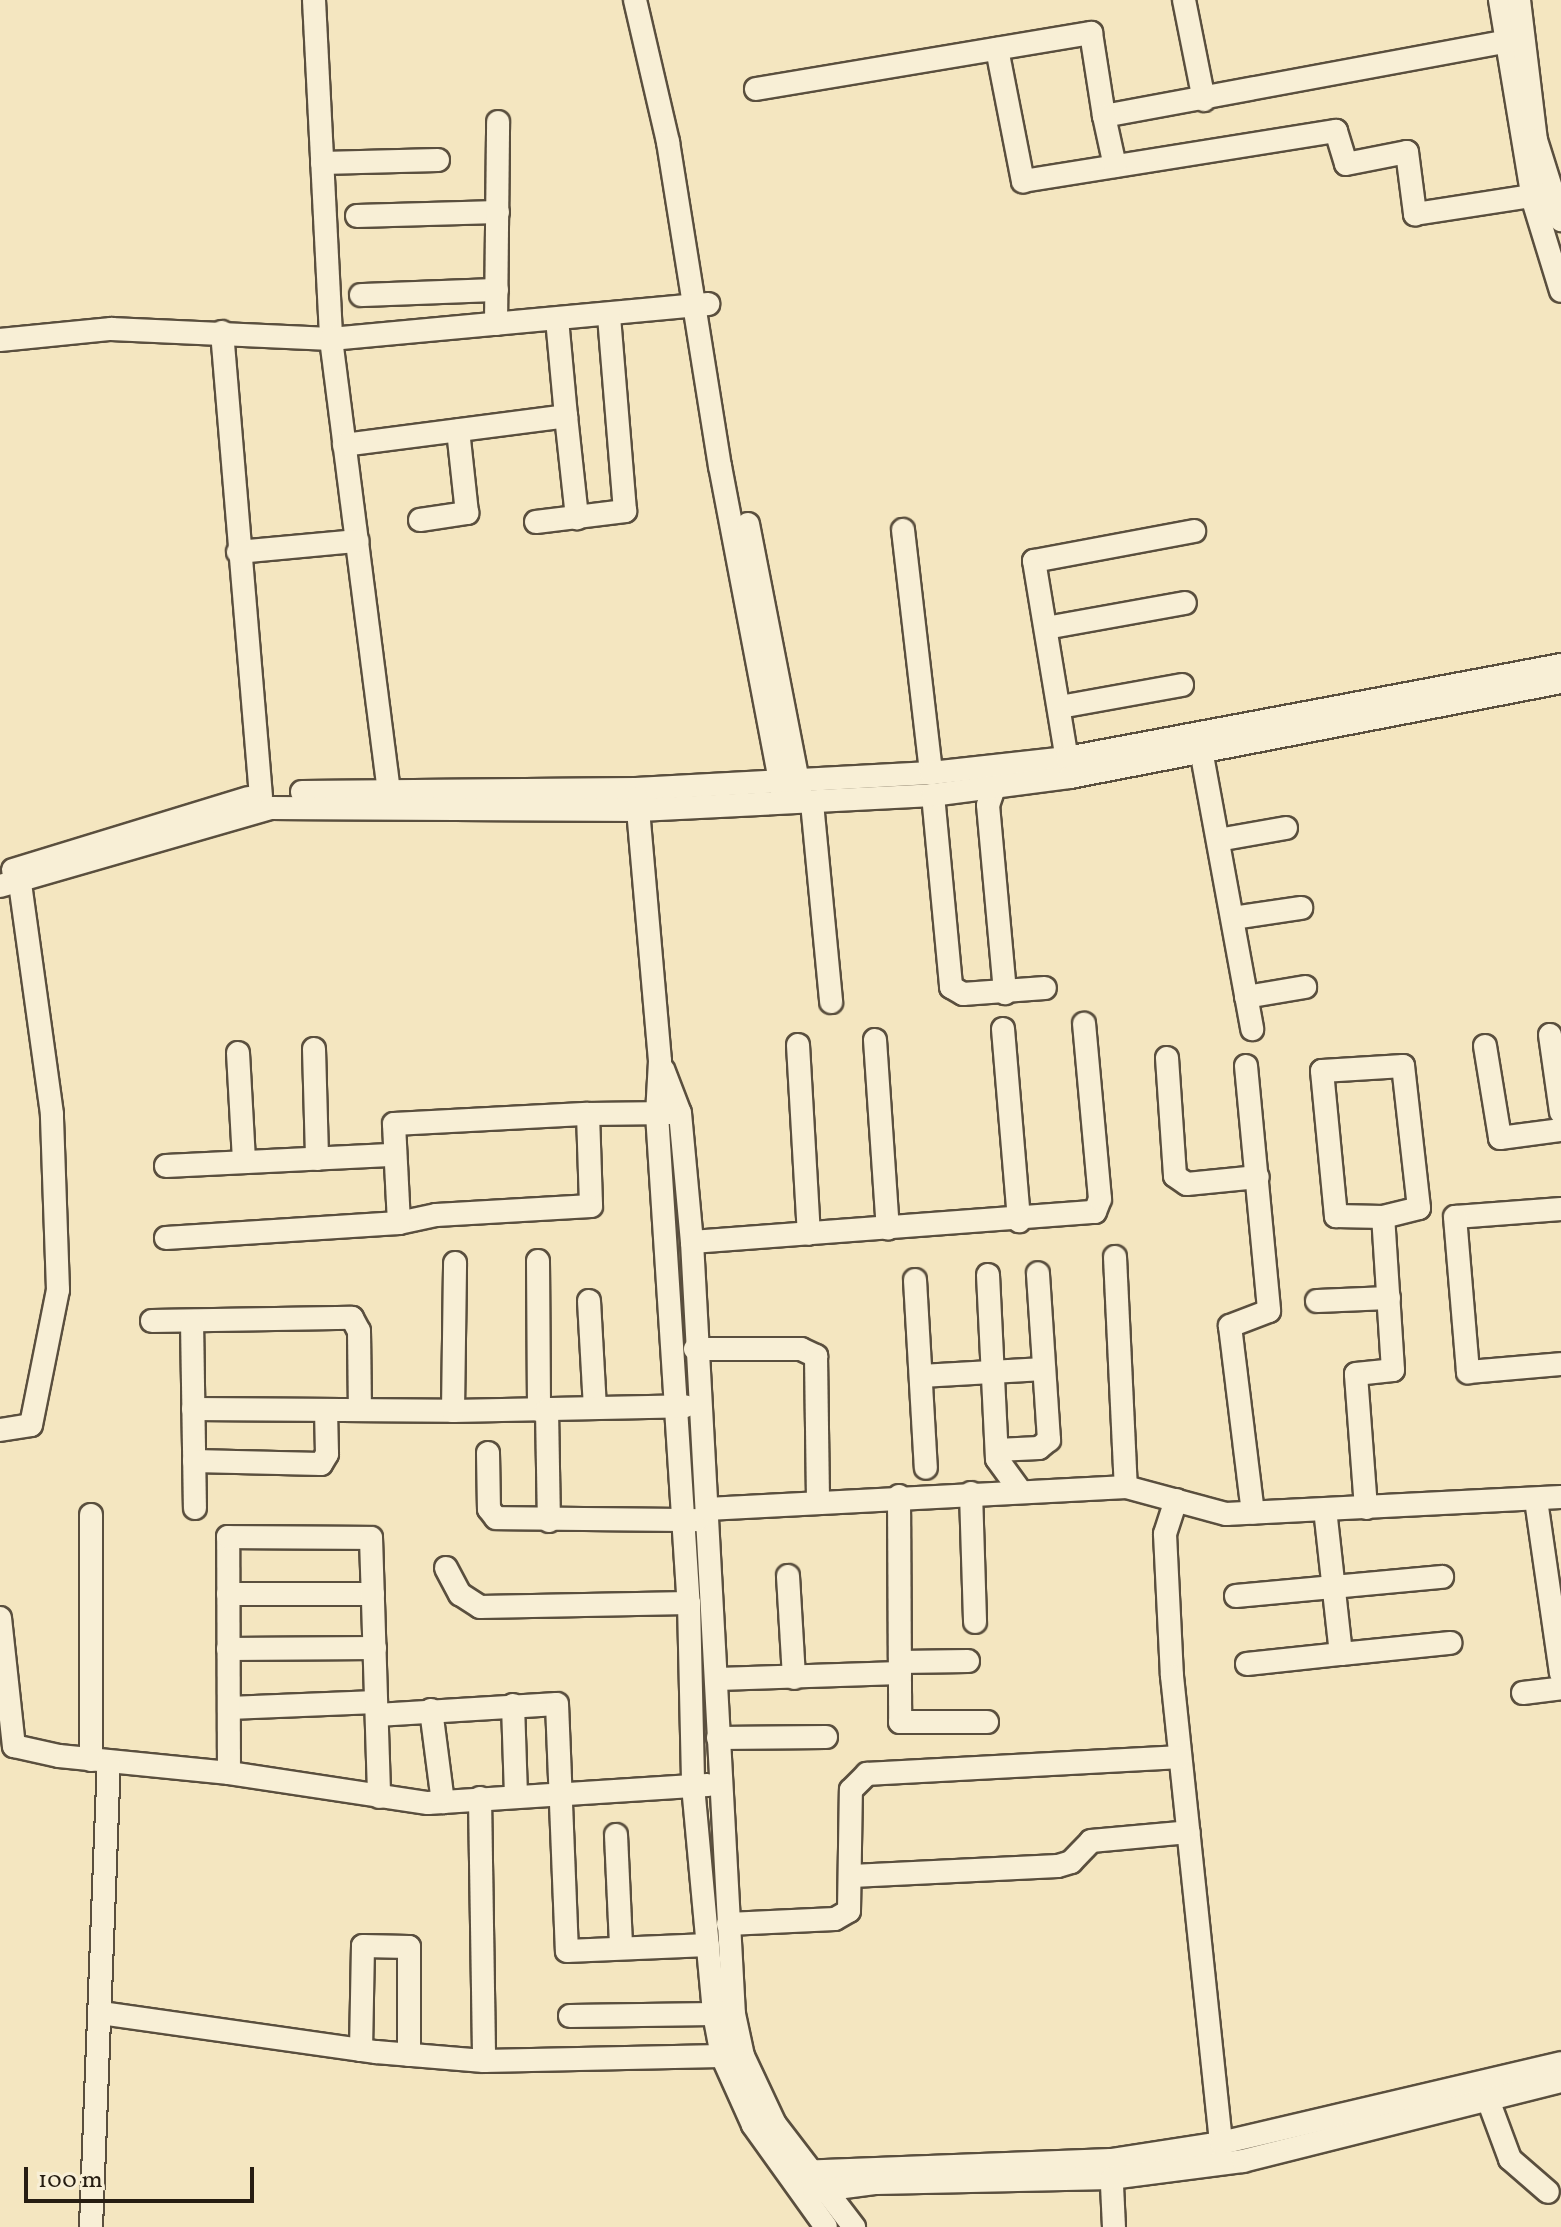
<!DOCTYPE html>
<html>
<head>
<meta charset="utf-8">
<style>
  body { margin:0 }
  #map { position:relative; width:1561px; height:2227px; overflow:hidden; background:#f4e6c0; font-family:Vollkorn,serif }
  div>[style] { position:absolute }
  .roads { filter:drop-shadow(2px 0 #5a4f3e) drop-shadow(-2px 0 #5a4f3e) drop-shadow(0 2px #5a4f3e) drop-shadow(0 -2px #5a4f3e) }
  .minor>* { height:22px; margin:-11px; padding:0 11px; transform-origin:11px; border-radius:11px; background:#f8efd6 }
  span { translate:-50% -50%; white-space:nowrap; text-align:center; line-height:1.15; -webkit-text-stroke:6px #f8efd6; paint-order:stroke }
  .scale { position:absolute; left:24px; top:2167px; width:230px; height:36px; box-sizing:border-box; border:4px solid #261d12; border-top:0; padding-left:10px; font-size:24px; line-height:28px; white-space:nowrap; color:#261d12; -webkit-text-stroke:6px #f8efd6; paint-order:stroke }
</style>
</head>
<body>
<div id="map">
  <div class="roads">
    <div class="minor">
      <i style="left:314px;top:0;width:339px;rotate:87.1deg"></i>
      <i style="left:331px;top:339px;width:454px;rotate:82.7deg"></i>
      <i style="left:635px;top:0;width:146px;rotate:76.9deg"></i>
      <i style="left:668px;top:142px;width:328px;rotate:80.9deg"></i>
      <i style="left:720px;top:466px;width:335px;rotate:79.2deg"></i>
      <i style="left:1184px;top:0;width:102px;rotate:78.7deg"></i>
      <i style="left:1500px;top:0;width:203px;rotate:80.6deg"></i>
      <i style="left:1533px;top:200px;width:95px;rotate:72.9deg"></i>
      <i style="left:1519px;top:0;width:141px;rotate:83.1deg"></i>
      <i style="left:1536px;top:140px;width:84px;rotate:72.6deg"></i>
      <i style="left:997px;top:49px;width:135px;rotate:78.9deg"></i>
      <i style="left:1023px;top:181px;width:317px;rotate:-9.1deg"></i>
      <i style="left:1336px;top:131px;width:34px;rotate:73deg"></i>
      <i style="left:1346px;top:164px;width:62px;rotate:-11.1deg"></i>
      <i style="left:1407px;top:152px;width:63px;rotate:82.6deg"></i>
      <i style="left:1415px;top:214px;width:138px;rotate:-8.8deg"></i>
      <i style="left:756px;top:89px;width:340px;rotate:-9.5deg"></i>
      <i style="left:1091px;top:33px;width:84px;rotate:81.1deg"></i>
      <i style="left:1104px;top:116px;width:426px;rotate:-10.5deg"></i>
      <i style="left:1104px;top:116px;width:51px;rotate:77.6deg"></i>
      <i style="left:322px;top:163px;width:116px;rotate:-1.5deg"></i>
      <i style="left:357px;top:216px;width:141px;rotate:-1.6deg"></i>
      <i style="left:361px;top:295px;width:136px;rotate:-2.1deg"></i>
      <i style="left:557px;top:319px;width:97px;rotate:84.7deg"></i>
      <i style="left:496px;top:324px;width:202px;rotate:-89.4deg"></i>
      <i style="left:222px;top:332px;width:466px;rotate:85.2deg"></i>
      <i style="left:0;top:340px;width:112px;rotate:-5.7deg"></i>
      <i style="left:111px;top:329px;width:220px;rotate:2.6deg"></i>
      <i style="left:331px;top:339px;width:379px;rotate:-5.3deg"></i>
      <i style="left:344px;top:445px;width:224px;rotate:-7.4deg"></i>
      <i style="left:566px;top:416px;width:103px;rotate:83.8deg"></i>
      <i style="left:420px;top:520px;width:48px;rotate:-8.5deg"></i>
      <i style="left:467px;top:513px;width:83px;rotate:-96.2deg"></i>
      <i style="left:536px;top:522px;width:90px;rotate:-7deg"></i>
      <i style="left:625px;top:511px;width:197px;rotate:-94.7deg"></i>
      <i style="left:748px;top:524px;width:273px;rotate:79deg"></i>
      <i style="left:903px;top:530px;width:245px;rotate:83.4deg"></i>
      <i style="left:238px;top:552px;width:120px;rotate:-5.3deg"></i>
      <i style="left:1046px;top:628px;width:141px;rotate:-10.2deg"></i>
      <i style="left:1060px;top:707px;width:124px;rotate:-10.2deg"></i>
      <i style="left:1199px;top:739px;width:295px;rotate:79.6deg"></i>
      <i style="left:1069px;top:772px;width:214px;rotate:-99.4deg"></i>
      <i style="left:1034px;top:561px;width:163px;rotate:-10.6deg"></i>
      <i style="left:994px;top:788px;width:18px;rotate:109deg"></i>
      <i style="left:988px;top:805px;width:189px;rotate:84.8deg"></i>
      <i style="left:302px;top:792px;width:334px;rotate:-0.5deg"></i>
      <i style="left:636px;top:789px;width:295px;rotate:-3.1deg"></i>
      <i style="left:931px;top:773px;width:137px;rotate:-6.3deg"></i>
      <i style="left:1067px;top:758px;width:503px;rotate:-10.66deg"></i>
      <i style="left:933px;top:795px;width:193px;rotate:84.6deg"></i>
      <i style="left:951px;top:987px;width:14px;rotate:30deg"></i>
      <i style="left:963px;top:994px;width:82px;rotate:-4.2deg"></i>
      <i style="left:637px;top:798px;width:264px;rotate:85deg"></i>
      <i style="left:660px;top:1061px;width:53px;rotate:93.2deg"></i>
      <i style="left:657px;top:1114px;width:490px;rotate:86.3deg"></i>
      <i style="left:689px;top:1603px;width:183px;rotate:88.7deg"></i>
      <i style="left:693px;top:1786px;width:229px;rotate:84.7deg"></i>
      <i style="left:714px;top:2014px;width:43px;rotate:79.2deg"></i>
      <i style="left:722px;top:2056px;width:76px;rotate:65.8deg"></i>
      <i style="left:753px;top:2125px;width:125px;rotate:54.4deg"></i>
      <i style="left:812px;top:803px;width:200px;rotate:84.5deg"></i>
      <i style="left:1218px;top:840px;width:69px;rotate:-10deg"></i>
      <i style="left:13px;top:870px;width:246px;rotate:-17deg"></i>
      <i style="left:0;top:886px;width:281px;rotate:-16.1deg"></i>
      <i style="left:270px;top:808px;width:369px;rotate:0.3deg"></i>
      <i style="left:639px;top:810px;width:294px;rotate:-2.9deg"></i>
      <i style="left:933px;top:795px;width:138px;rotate:-7.5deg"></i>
      <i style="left:1070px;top:777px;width:500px;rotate:-10.95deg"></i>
      <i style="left:1233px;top:918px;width:69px;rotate:-8.4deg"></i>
      <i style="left:1246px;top:997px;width:60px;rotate:-9.6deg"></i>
      <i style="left:1003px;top:1029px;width:193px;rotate:85.2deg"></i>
      <i style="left:1550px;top:1035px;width:78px;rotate:81.9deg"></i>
      <i style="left:875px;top:1040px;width:189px;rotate:86.1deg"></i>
      <i style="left:798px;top:1045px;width:189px;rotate:86.7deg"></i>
      <i style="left:1485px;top:1046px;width:93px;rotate:80.7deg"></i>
      <i style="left:1500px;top:1138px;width:62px;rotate:-7.5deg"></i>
      <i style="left:314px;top:1049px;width:110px;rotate:88.4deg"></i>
      <i style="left:238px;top:1053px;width:109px;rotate:86.8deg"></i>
      <i style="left:1167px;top:1058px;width:118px;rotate:86.1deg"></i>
      <i style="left:1175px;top:1176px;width:14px;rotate:34deg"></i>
      <i style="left:1187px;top:1184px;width:71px;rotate:-5.6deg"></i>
      <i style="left:1246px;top:1066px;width:246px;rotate:84.6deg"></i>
      <i style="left:1269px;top:1311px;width:42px;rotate:159deg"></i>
      <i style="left:1230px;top:1326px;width:188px;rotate:83deg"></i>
      <i style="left:663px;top:1069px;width:47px;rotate:68.9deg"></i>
      <i style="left:680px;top:1113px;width:130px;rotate:84.7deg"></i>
      <i style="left:692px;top:1242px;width:773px;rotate:86.89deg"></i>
      <i style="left:734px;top:2014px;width:43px;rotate:77.9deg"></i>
      <i style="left:743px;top:2056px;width:75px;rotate:64.8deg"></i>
      <i style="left:775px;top:2124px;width:130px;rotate:52.5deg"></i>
      <i style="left:588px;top:1114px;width:92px;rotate:88.1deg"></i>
      <i style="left:591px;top:1206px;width:155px;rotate:176.7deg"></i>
      <i style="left:436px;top:1215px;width:38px;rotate:168deg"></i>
      <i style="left:399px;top:1223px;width:99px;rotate:-92.9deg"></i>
      <i style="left:394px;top:1124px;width:194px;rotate:-3deg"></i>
      <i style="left:588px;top:1114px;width:83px;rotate:-0.7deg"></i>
      <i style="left:166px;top:1166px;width:229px;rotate:-2.8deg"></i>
      <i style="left:1561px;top:1209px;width:106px;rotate:175.7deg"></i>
      <i style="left:1455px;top:1217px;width:156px;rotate:85.2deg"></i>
      <i style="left:1468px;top:1372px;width:93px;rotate:-4.9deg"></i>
      <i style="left:166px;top:1238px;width:233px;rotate:-3.7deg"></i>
      <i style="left:692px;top:1242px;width:404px;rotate:-4.3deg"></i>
      <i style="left:1095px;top:1212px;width:14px;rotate:-69deg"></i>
      <i style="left:1100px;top:1199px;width:176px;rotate:-95.2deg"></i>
      <i style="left:1115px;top:1257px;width:230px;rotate:87.3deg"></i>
      <i style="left:538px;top:1261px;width:149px;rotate:89.6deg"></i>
      <i style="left:988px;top:1275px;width:184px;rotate:87.2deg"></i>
      <i style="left:997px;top:1459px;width:39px;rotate:54deg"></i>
      <i style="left:915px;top:1280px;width:188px;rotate:86.7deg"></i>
      <i style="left:589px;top:1301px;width:107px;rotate:86.8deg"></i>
      <i style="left:1317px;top:1301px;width:72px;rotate:-2.4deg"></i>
      <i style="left:152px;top:1321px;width:200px;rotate:-0.9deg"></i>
      <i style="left:352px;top:1318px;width:15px;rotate:62deg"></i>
      <i style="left:359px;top:1331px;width:78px;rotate:89.3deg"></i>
      <i style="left:192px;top:1321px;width:187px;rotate:89.1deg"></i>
      <i style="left:695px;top:1349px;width:106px"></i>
      <i style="left:801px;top:1349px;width:17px;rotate:25deg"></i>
      <i style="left:816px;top:1356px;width:143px;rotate:89.2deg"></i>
      <i style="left:921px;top:1376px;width:123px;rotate:-3.3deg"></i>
      <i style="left:193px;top:1409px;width:260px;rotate:0.4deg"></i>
      <i style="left:453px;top:1411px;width:232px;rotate:-1.2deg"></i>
      <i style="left:547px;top:1410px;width:111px;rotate:89deg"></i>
      <i style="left:453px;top:1411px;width:148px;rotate:-89.2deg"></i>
      <i style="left:0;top:1430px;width:31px;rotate:-9deg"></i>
      <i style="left:31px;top:1425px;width:138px;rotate:-78.7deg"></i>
      <i style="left:58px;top:1290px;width:176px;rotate:-92deg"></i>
      <i style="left:52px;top:1114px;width:246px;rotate:-97.9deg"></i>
      <i style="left:997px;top:1450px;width:42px;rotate:-2.7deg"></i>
      <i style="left:1039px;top:1448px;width:13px;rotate:-39deg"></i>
      <i style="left:1049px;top:1440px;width:167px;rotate:-93.8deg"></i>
      <i style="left:488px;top:1453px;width:56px;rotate:89deg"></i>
      <i style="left:489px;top:1509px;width:11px;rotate:52deg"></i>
      <i style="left:496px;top:1518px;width:201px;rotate:0.6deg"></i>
      <i style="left:194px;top:1461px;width:127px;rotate:1.4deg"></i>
      <i style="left:321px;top:1464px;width:12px;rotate:-59deg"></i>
      <i style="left:327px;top:1454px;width:44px;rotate:-91.3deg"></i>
      <i style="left:971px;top:1493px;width:129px;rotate:88.2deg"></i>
      <i style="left:899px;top:1496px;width:226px;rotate:89.7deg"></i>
      <i style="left:900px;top:1722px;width:87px"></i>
      <i style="left:1176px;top:1500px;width:36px;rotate:108deg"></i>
      <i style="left:1165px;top:1534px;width:142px;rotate:87.2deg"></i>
      <i style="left:1172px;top:1676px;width:470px;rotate:84deg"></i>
      <i style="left:1536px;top:1500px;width:175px;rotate:81.8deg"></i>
      <i style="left:1366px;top:1508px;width:134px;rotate:-94.3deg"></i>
      <i style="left:1356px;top:1374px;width:37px;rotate:-6deg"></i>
      <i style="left:1393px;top:1370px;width:153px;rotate:-93.7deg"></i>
      <i style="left:1383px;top:1217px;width:37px;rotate:-14deg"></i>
      <i style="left:1419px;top:1208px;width:143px;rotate:-96.4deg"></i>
      <i style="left:1403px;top:1066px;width:81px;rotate:176.5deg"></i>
      <i style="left:1322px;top:1071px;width:146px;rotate:84.5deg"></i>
      <i style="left:1336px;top:1216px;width:47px;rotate:1.2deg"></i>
      <i style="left:707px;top:1509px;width:420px;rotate:-3deg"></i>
      <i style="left:1126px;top:1487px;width:104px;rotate:15.1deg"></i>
      <i style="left:1226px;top:1514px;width:335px;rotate:-2.9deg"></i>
      <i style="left:446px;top:1568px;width:30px;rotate:62deg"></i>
      <i style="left:460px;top:1594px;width:24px;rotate:33deg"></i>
      <i style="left:480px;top:1607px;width:209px;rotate:-1.1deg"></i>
      <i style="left:788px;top:1576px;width:102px;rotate:86.6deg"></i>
      <i style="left:228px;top:1594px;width:145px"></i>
      <i style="left:1236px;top:1596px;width:207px;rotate:-5.3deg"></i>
      <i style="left:0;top:1618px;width:129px;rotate:83.8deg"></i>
      <i style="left:14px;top:1746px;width:46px;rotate:12.5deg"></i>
      <i style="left:59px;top:1756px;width:171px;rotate:5.7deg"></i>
      <i style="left:229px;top:1773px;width:201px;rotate:8.6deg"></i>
      <i style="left:428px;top:1803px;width:280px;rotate:-3.7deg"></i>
      <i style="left:228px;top:1649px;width:147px;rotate:-0.4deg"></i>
      <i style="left:1341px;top:1654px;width:110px;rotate:-5.8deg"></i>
      <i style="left:900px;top:1662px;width:68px;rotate:-0.8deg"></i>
      <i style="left:1247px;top:1664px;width:95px;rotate:-6.1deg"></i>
      <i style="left:1341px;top:1654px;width:145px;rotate:-96.3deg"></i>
      <i style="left:718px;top:1679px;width:182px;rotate:-1.9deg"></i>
      <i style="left:1523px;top:1693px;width:38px;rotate:-7deg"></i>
      <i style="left:513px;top:1705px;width:89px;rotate:88.1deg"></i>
      <i style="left:229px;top:1708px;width:147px;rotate:-2.3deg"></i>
      <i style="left:431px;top:1710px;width:93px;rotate:82.6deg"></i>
      <i style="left:377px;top:1715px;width:180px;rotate:-3.5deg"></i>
      <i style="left:557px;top:1704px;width:247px;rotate:87.7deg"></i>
      <i style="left:567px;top:1951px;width:141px;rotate:-2.4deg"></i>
      <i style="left:718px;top:1738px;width:108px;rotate:-0.5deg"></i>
      <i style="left:91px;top:1760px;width:245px;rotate:-90deg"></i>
      <i style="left:229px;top:1773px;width:236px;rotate:-90.2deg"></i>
      <i style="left:228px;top:1537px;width:143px;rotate:0.4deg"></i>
      <i style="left:371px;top:1538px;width:259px;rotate:88.2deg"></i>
      <i style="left:480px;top:1798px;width:263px;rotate:89.1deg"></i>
      <i style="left:616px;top:1835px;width:112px;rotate:87.4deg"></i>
      <i style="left:852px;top:1876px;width:206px;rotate:-2.8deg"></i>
      <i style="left:1058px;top:1866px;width:14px;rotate:-17deg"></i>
      <i style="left:1071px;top:1862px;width:29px;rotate:-46deg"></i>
      <i style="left:1091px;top:1841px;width:98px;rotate:-5.2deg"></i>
      <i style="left:728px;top:1924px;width:107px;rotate:-2.7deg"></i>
      <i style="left:835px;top:1919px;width:16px;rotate:-30deg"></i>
      <i style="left:849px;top:1911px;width:121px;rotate:-89.1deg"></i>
      <i style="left:851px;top:1790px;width:23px;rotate:-45deg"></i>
      <i style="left:867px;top:1774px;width:313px;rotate:-3.1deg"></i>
      <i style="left:101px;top:2013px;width:278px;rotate:8.1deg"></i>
      <i style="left:376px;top:2052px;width:108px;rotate:4.8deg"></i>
      <i style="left:484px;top:2061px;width:249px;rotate:-1.2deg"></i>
      <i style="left:570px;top:2016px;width:144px;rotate:-0.8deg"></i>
      <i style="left:361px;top:2050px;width:104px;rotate:-88.9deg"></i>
      <i style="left:363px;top:1946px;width:46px;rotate:1.2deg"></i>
      <i style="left:409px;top:1947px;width:108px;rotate:90deg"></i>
      <i style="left:1487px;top:2097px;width:66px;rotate:69.6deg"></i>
      <i style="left:1510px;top:2159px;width:50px;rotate:41deg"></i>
      <i style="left:1111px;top:2164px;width:63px;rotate:87.3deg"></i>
      <i style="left:798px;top:2172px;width:313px;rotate:-2.2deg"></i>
      <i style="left:1111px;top:2160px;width:111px;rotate:-8.8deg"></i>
      <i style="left:1221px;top:2143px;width:349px;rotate:-13.2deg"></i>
      <i style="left:814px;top:2191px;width:63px;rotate:-7.4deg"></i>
      <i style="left:876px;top:2183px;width:236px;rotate:-1.2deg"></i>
      <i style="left:1112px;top:2178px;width:132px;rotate:-7.4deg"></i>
      <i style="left:1243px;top:2161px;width:328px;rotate:-14.1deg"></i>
      <i style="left:91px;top:2227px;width:464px;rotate:-87.8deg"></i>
    </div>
  </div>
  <div class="scale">100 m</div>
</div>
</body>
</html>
